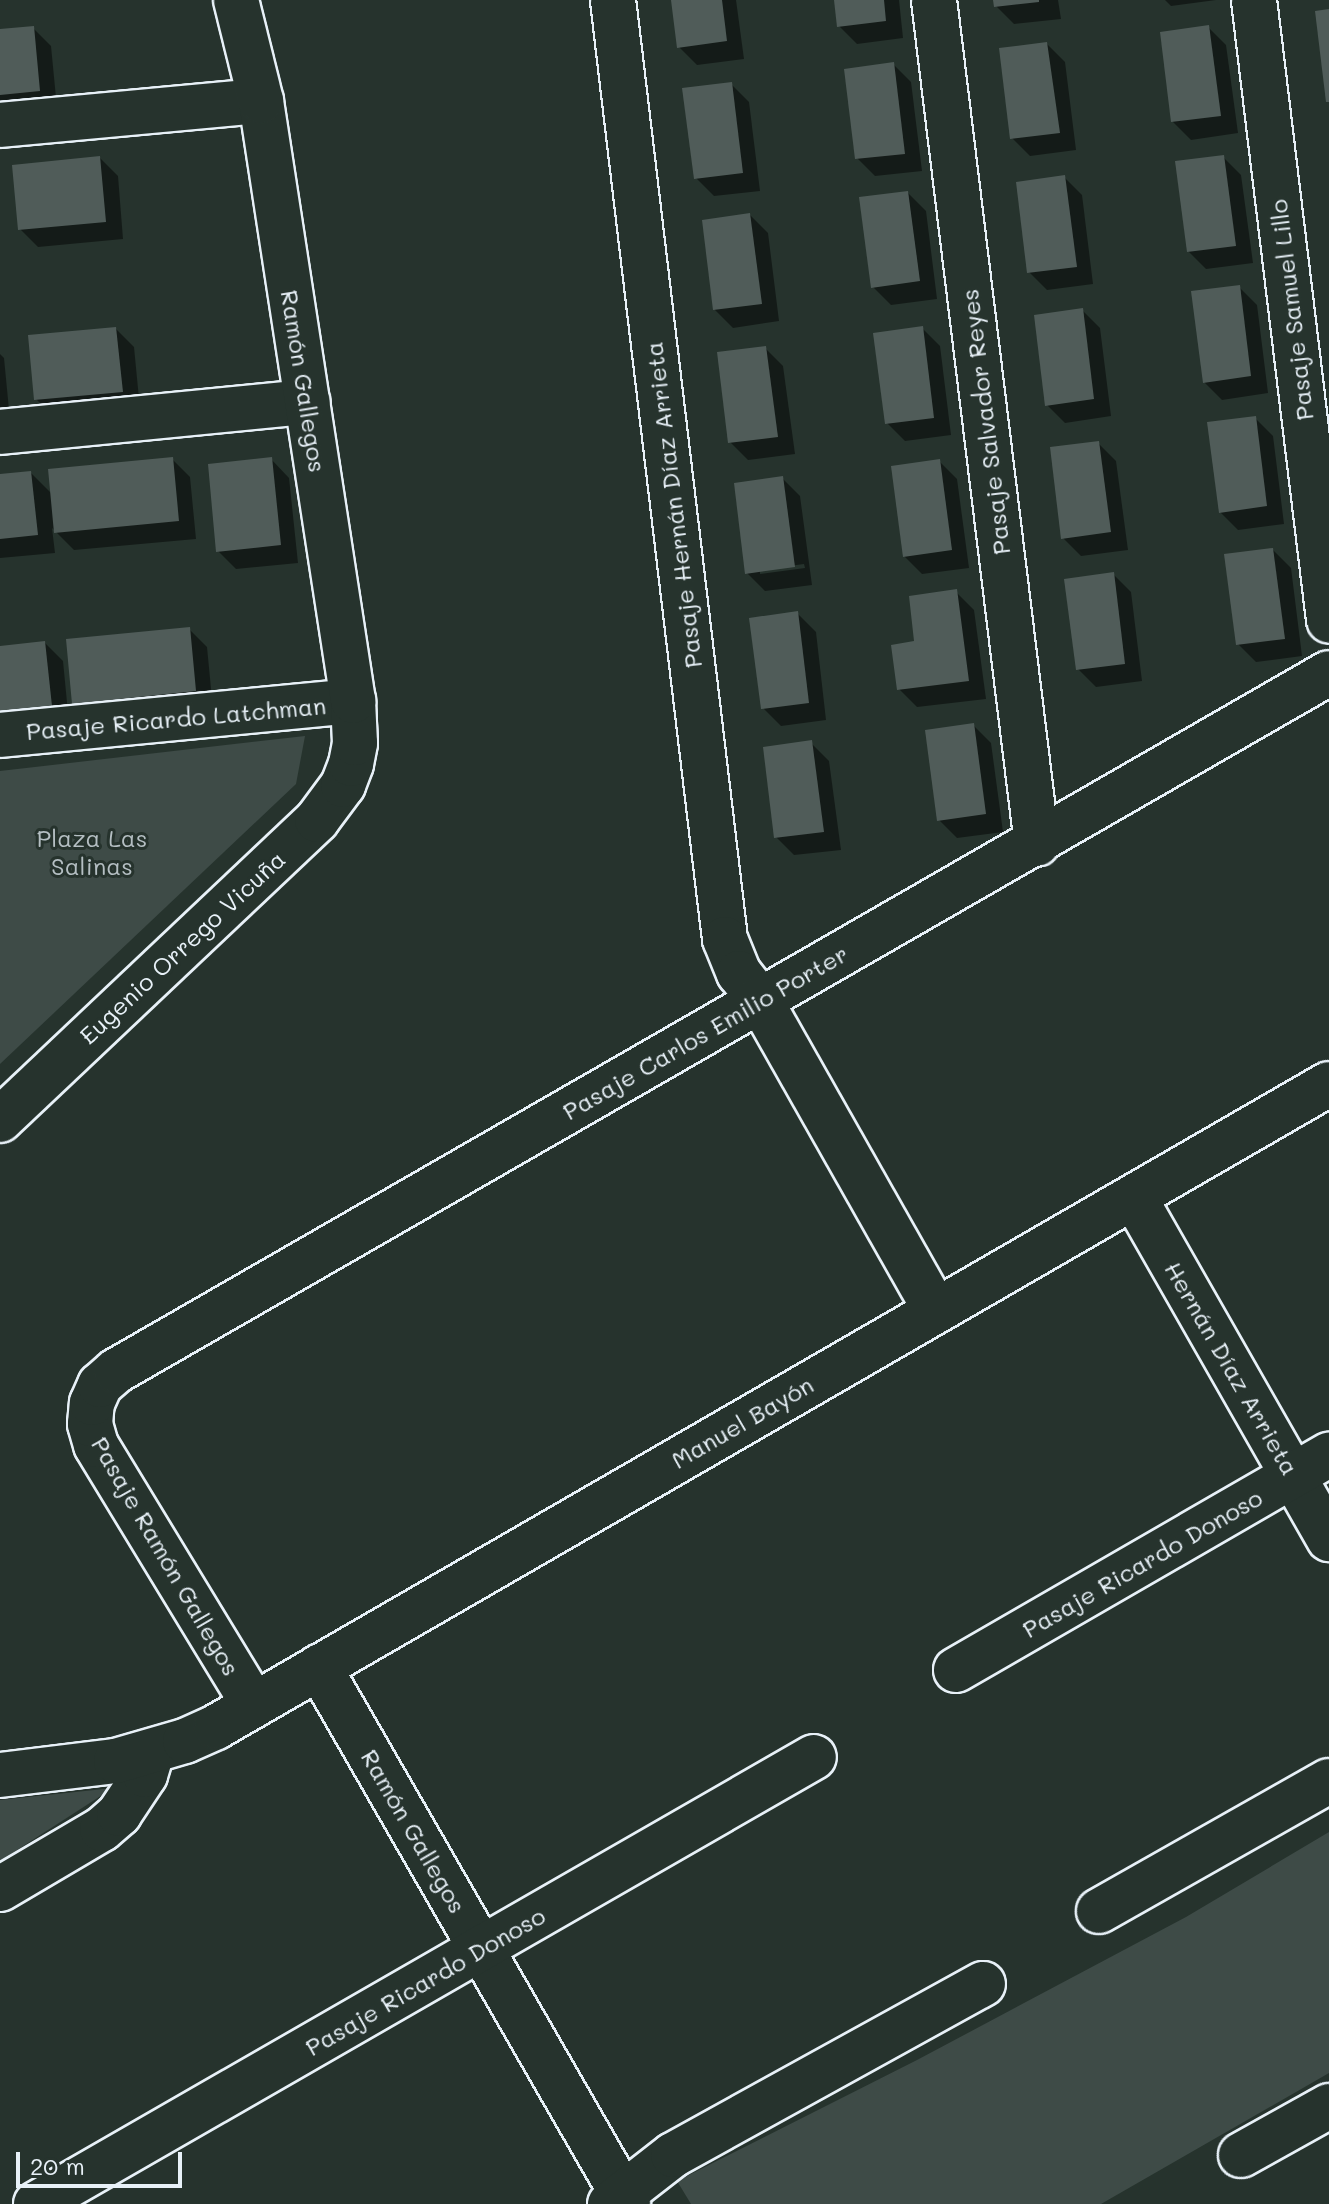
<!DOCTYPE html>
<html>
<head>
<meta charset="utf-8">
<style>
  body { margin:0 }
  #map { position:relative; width:1329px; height:2204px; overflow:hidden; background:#26332d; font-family:Mali,sans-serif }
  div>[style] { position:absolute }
  .green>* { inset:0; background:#3e4b47 }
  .shadow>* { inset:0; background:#0007 }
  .building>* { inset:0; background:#505c59 }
  .roads { filter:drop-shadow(2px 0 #e8f1f8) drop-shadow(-2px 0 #e8f1f8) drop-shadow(0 2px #e8f1f8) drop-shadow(0 -2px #e8f1f8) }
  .minor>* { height:44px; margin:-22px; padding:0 22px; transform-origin:22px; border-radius:22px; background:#26332d }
  .tertiary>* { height:44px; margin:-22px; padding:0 22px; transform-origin:22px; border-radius:22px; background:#26332d }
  span { translate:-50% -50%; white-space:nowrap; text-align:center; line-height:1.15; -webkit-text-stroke:6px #26332d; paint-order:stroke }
  .street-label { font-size:24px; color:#e8f1f8 }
  .park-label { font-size:24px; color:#b5bfc3 }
  .scale { position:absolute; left:16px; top:2152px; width:166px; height:36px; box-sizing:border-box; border:4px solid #e8f1f8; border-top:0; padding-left:10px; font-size:24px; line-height:28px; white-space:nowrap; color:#e8f1f8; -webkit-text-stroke:6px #26332d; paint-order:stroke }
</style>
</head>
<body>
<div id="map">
  <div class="green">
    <i style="clip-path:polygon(305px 736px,296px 784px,0 1064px,0 771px)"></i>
    <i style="clip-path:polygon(113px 1788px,0 1861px,0 1800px)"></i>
    <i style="clip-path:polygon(1329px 1832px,1329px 2073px,1101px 2204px,691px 2204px,677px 2181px,917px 2060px,1186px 1917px)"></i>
  </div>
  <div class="shadow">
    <i style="clip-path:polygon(674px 0,736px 0,744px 59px,697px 65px,679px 47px)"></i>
    <i style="clip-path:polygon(836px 0,899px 0,903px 38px,857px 44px,839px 26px)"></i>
    <i style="clip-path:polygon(995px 0,1058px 0,1061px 19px,1014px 24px,996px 6px)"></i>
    <i style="clip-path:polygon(1165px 0,1216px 0,1171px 6px)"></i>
    <i style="clip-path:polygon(1208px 27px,1226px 45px,1238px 133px,1191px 140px,1173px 122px)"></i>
    <i style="clip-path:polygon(33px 28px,51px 46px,57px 108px,0 114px,0 31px)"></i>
    <i style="clip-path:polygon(1047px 44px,1065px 62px,1076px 150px,1030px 156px,1012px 138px)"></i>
    <i style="clip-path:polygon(893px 64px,911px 82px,922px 171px,875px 176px,857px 158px)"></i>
    <i style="clip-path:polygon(731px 84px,749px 102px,760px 191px,714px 196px,696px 178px)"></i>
    <i style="clip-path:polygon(1223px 157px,1241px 175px,1253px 263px,1206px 269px,1188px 251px)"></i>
    <i style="clip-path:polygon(100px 158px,118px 176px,123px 239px,38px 247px,20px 229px)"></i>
    <i style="clip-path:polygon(1064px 177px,1082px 195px,1093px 284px,1047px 290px,1029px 272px)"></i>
    <i style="clip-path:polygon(908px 193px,926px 211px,937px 299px,891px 305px,873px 287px)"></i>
    <i style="clip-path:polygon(750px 215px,768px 233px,779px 321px,733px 328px,715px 310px)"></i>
    <i style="clip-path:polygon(1239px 287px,1257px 305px,1268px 393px,1222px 400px,1204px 382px)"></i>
    <i style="clip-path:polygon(1082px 310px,1100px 328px,1111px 416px,1065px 423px,1047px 405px)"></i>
    <i style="clip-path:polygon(922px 328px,940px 346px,951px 435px,905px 441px,887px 423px)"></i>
    <i style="clip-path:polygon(116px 329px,134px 347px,140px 409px,54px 417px,36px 399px)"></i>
    <i style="clip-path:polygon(765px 348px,783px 366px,795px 454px,748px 460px,730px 442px)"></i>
    <i style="clip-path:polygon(0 354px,4px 358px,10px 420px,0 421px)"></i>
    <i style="clip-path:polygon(1255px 418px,1273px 436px,1284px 524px,1238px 530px,1220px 512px)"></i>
    <i style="clip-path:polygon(1098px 443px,1116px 461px,1128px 550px,1081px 556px,1063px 538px)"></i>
    <i style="clip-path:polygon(172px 459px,190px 477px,196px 539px,74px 550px,52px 528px,55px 553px,0 558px,0 476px,31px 473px,53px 495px)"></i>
    <i style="clip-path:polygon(271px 459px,289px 478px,298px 563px,236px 569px,218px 551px)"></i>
    <i style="clip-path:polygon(939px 461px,957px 479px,969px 568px,922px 574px,904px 556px)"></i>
    <i style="clip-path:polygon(evenodd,782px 478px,800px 496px,812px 585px,765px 591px,747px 573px,782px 478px,804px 564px,805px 568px,760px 574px,760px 570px,804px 564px)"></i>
    <i style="clip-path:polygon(1273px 550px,1291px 568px,1302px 656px,1256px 662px,1238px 644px)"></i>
    <i style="clip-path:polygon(1113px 574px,1131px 592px,1142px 681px,1096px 687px,1078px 669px)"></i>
    <i style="clip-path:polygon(956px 592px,974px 610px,986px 699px,917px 707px,899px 689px,916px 643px)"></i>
    <i style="clip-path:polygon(798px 614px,816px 632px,826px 720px,781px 726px,763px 708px)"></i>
    <i style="clip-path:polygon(189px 629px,207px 647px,213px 709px,92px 721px,74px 703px)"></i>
    <i style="clip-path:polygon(45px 643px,63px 661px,69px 723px,0 730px,0 648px)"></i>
    <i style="clip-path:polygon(973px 725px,991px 743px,1003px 832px,957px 838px,939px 820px)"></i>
    <i style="clip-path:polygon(811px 743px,829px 761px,841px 850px,794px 855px,776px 837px)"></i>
  </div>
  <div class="building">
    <i style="clip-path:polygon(671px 0,722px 0,727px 41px,677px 48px)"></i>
    <i style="clip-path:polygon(834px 0,884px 0,886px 21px,837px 27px)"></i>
    <i style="clip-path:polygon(993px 0,1039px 0,1039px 2px,994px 7px)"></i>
    <i style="clip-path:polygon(1329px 9px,1329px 102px,1326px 102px,1315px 11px)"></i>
    <i style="clip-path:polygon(1209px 25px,1221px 116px,1171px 122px,1160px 32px)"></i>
    <i style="clip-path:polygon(34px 26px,40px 91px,0 95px,0 29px)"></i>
    <i style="clip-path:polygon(1047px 42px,1060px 133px,1010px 139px,999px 48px)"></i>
    <i style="clip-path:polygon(894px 62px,905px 154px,855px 159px,844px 69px)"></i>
    <i style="clip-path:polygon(732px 82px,743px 173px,694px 179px,682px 88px)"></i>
    <i style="clip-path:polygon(1224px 155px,1236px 246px,1187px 252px,1175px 161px)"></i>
    <i style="clip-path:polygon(100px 156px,106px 222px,18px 230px,12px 165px)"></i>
    <i style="clip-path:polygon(1065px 175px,1077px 267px,1027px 273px,1016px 182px)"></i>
    <i style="clip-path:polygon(908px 191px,920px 281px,871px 288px,859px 197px)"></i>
    <i style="clip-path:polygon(750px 213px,762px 304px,713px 310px,702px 220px)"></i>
    <i style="clip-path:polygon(1240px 285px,1251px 376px,1203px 383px,1191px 291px)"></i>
    <i style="clip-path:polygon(1083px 308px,1094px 399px,1045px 406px,1034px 315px)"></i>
    <i style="clip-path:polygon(923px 326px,934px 418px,885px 424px,873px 333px)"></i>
    <i style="clip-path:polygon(116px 327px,123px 392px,34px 400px,28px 335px)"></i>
    <i style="clip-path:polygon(766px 346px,778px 437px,728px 443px,717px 352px)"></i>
    <i style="clip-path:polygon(1256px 416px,1267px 506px,1219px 513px,1207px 422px)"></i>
    <i style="clip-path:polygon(1099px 441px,1111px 532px,1061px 539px,1050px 447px)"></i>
    <i style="clip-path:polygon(173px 457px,179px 521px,54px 533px,48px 469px)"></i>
    <i style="clip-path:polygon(272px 457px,281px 545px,216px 552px,208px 464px)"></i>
    <i style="clip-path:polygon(940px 459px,952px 550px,903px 557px,891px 466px)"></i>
    <i style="clip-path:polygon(31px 471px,38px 535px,0 539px,0 474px)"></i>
    <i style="clip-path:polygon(783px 476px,795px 567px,745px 574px,734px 483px)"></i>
    <i style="clip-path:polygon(1273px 548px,1285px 639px,1236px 645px,1224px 554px)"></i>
    <i style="clip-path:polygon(1114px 572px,1125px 664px,1076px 670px,1064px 579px)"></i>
    <i style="clip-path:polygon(957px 589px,969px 681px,897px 690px,891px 645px,914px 641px,909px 596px)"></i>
    <i style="clip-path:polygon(798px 611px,809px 703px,761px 709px,749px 618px)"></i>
    <i style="clip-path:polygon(190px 627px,196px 691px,72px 704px,66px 639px)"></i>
    <i style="clip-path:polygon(45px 641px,52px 706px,0 711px,0 646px)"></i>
    <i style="clip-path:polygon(974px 723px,986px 814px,937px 821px,925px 730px)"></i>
    <i style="clip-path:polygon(812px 740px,824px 832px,774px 838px,763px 747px)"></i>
  </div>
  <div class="roads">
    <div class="minor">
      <i style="left:613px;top:0;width:946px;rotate:83.2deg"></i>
      <i style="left:725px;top:939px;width:37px;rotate:68deg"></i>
      <i style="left:739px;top:973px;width:34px;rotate:52deg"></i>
      <i style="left:760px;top:1000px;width:357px;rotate:60.5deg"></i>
      <i style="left:934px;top:0;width:850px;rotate:83.04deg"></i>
      <i style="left:1254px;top:0;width:625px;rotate:83.1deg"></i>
      <i style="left:0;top:125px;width:262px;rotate:-5.3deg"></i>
      <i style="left:0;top:432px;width:309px;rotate:-5.6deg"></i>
      <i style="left:0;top:735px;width:355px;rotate:-5.5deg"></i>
      <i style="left:0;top:1120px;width:436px;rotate:-43.4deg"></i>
      <i style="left:317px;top:820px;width:44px;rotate:-53.4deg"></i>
      <i style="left:343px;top:785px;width:22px;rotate:-69deg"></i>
      <i style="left:351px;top:764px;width:21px;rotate:-79deg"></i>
      <i style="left:355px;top:743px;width:42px;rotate:-92.7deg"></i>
      <i style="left:353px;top:701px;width:607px;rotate:-98.72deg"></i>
      <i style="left:261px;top:101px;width:104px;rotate:-103.9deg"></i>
      <i style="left:1134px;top:1197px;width:394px;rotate:60.3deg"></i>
      <i style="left:319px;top:1667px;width:620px;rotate:60.08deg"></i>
      <i style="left:956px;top:1670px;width:431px;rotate:-30deg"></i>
      <i style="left:254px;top:1705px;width:304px;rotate:-121.3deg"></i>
      <i style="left:96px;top:1445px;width:22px;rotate:-106deg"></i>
      <i style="left:90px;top:1424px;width:21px;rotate:-85deg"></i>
      <i style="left:92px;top:1403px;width:20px;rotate:-66deg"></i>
      <i style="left:100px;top:1385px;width:21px;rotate:-41deg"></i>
      <i style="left:116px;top:1371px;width:1399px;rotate:-29.92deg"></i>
      <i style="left:0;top:1889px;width:118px;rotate:-30.5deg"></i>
      <i style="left:102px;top:1829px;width:23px;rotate:-41deg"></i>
      <i style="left:119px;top:1814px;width:47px;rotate:-56.3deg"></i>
      <i style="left:145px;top:1775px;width:24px;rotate:-73deg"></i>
      <i style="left:1099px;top:1911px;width:264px;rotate:-29.5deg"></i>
      <i style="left:1241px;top:2155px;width:101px;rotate:-29.1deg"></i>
      <i style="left:36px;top:2204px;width:897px;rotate:-29.88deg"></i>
      <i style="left:610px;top:2204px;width:80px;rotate:-37.9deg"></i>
      <i style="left:673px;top:2155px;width:354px;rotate:-28.9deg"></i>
    </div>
    <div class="tertiary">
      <i style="left:0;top:1775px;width:117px;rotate:-6.9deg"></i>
      <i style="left:116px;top:1761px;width:72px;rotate:-16.2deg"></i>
      <i style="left:185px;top:1741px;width:34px;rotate:-24deg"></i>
      <i style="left:216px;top:1727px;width:1285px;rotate:-30.02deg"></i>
    </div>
  </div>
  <div class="street-label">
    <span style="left:1291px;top:310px;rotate:-97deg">Pasaje Samuel Lillo</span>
    <span style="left:304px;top:381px;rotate:81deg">Ramón Gallegos</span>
    <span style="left:985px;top:422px;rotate:-97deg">Pasaje Salvador Reyes</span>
    <span style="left:673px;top:505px;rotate:-97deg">Pasaje Hernán Díaz Arrieta</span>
    <span style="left:176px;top:718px;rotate:-5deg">Pasaje Ricardo Latchman</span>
    <span style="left:182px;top:947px;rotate:-43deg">Eugenio Orrego Vicuña</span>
    <span style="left:705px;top:1032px;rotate:-30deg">Pasaje Carlos Emilio Porter</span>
    <span style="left:1232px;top:1368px;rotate:60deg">Hernán Díaz Arrieta</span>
    <span style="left:742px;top:1422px;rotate:-30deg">Manuel Bayón</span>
    <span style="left:166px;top:1556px;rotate:60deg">Pasaje Ramón Gallegos</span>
    <span style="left:1142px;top:1563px;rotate:-30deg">Pasaje Ricardo Donoso</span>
    <span style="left:414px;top:1831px;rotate:60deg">Ramón Gallegos</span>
    <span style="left:425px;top:1981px;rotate:-30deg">Pasaje Ricardo Donoso</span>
  </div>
  <div class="park-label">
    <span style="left:92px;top:852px">Plaza Las<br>Salinas</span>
  </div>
  <div class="scale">20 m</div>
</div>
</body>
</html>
